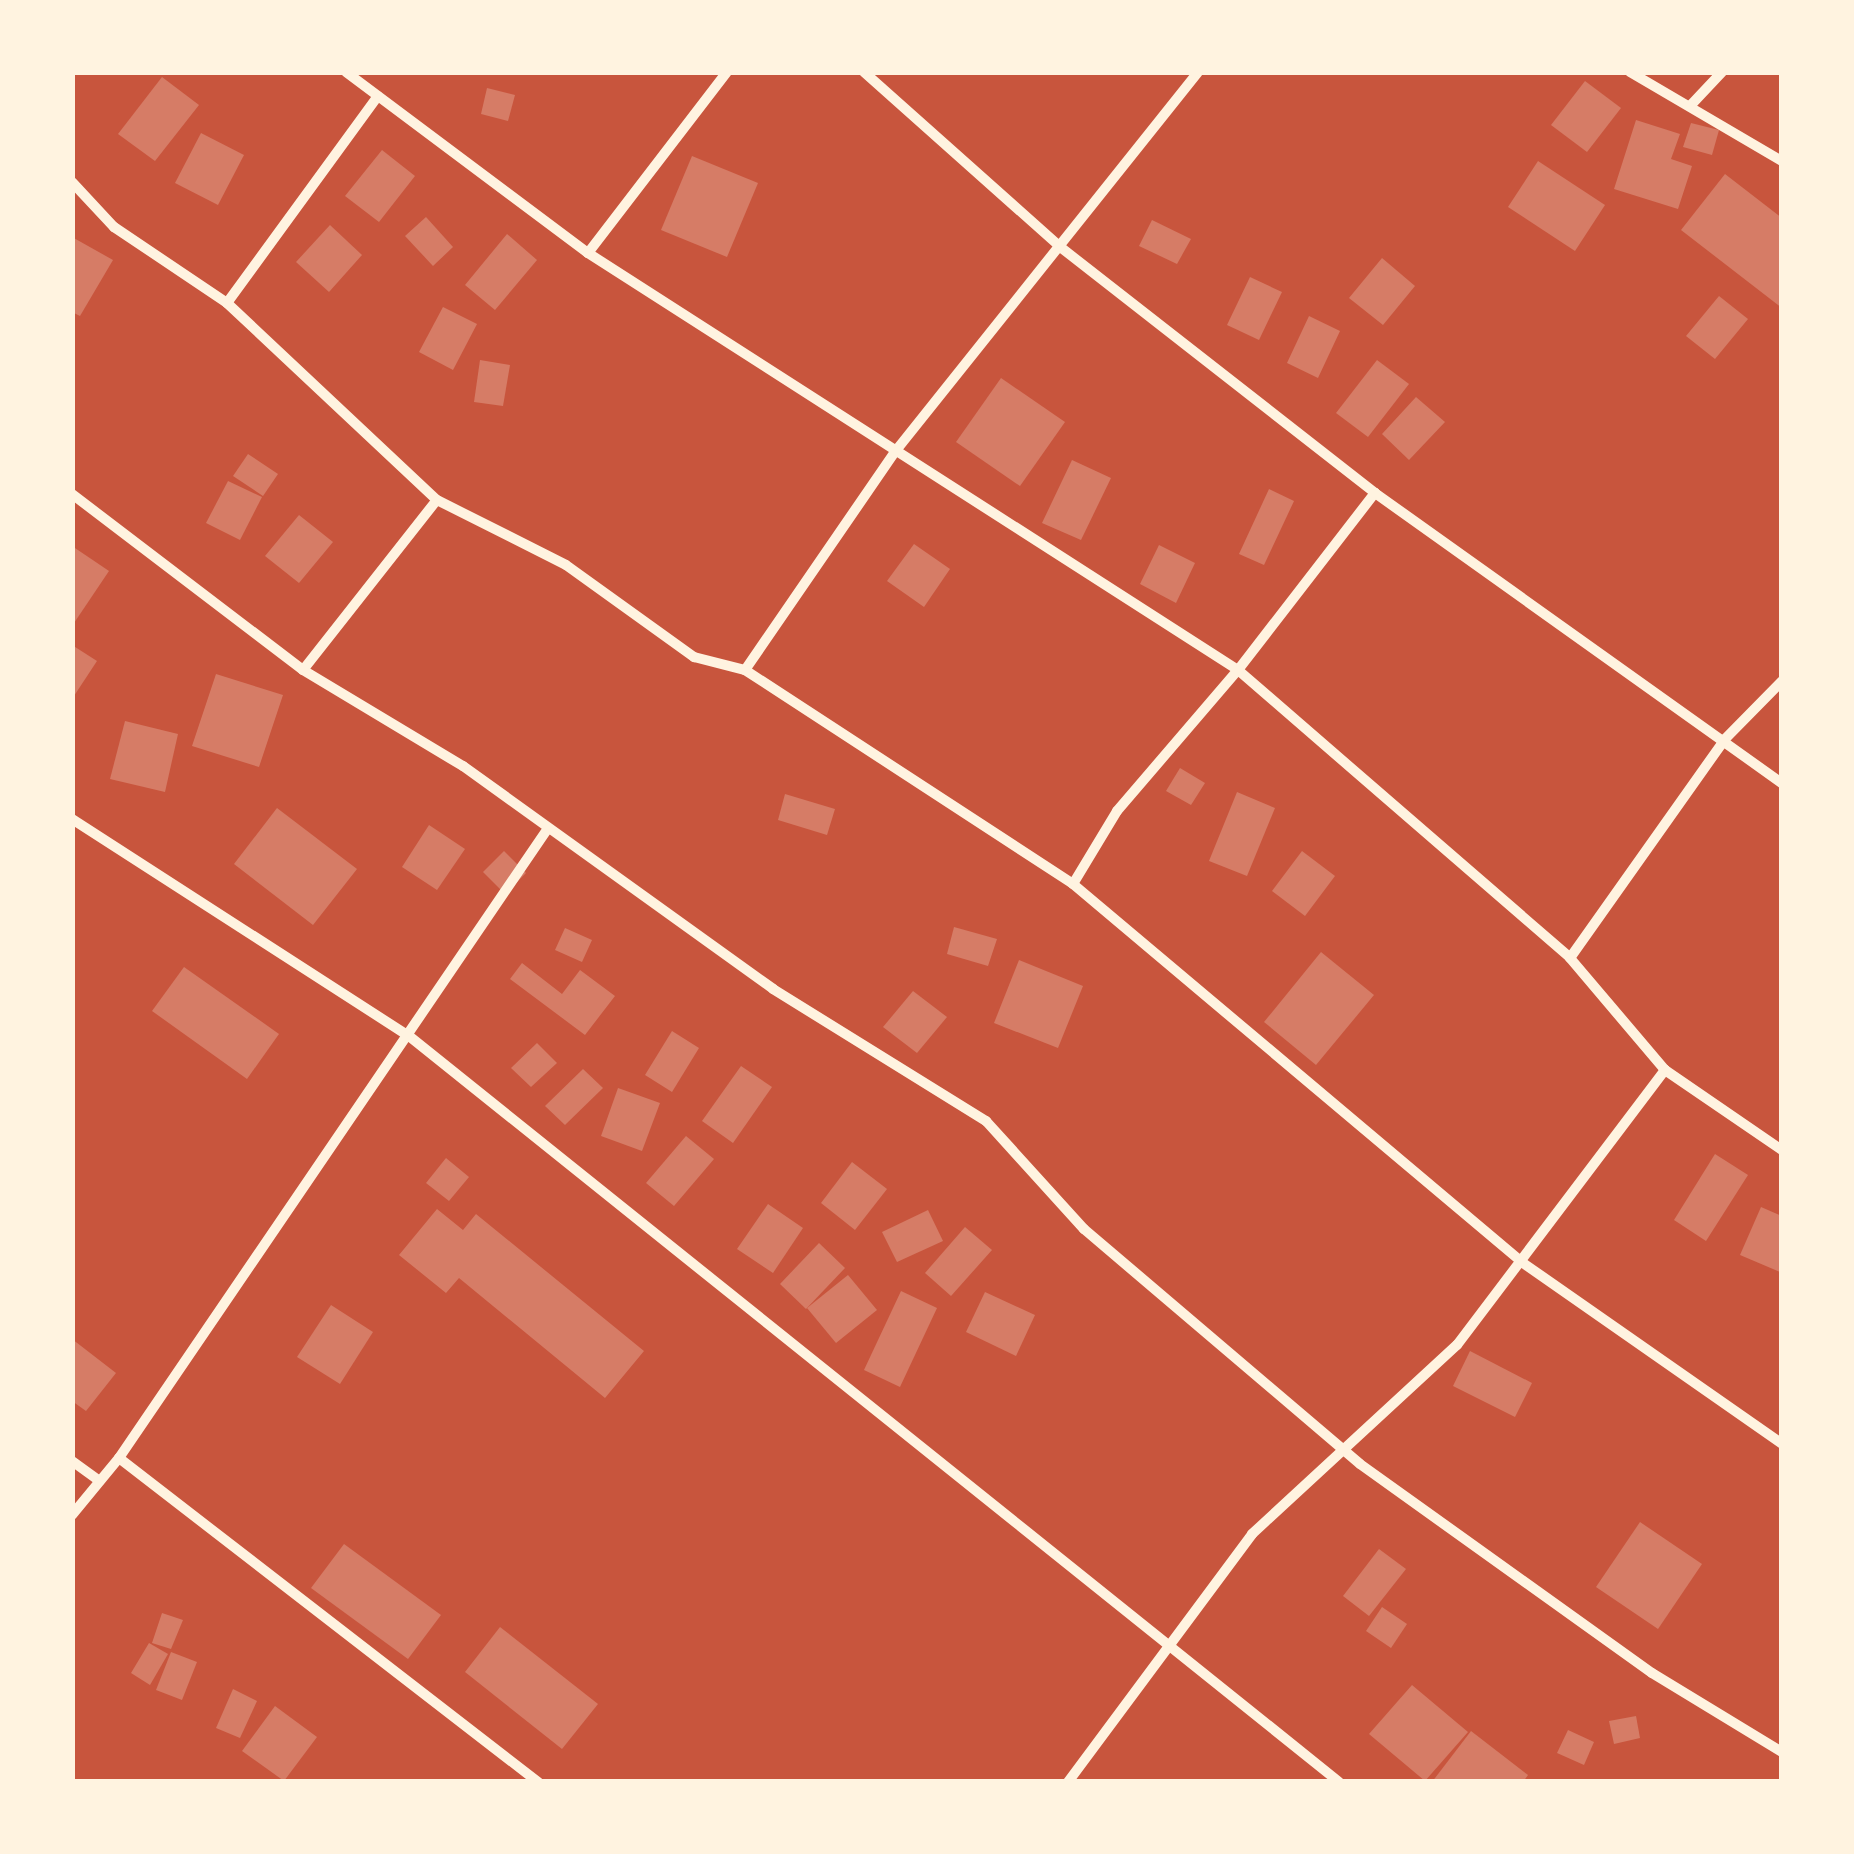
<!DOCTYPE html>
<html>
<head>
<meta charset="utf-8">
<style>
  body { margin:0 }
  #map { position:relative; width:1854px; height:1854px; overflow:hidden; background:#c8553d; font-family:Jost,sans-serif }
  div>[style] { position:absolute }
  .building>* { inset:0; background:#d67c66 }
  .minor>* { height:10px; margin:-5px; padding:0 5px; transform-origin:5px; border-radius:5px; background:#fff3e0 }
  span { translate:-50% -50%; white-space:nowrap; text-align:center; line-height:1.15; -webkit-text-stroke:8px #fff3e0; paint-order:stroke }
  .frame { position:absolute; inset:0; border:75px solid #fff3e0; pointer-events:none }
</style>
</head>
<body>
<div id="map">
  <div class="building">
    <i style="clip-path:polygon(162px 77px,199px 105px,155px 161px,118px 134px)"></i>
    <i style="clip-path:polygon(1585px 81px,1621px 108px,1587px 152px,1551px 125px)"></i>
    <i style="clip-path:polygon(487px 88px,515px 95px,508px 121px,481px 114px)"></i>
    <i style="clip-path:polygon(1636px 120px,1680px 134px,1671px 159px,1692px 166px,1678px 209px,1614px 189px)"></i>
    <i style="clip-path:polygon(1691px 123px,1719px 130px,1712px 155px,1683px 147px)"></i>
    <i style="clip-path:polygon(201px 133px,244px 155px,218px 205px,175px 183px)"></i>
    <i style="clip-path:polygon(382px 150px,415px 176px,379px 222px,345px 196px)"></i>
    <i style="clip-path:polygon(692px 156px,758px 183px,727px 257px,661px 230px)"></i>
    <i style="clip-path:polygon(1538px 161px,1605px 205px,1575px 251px,1508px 207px)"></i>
    <i style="clip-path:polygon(1725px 174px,1782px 218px,1782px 308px,1681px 230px)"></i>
    <i style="clip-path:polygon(426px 217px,453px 247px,433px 266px,405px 236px)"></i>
    <i style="clip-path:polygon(1152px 220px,1191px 239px,1177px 264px,1139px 246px)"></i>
    <i style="clip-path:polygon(330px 225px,362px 255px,329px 292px,296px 262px)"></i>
    <i style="clip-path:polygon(507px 234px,537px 260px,495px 310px,465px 285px)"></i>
    <i style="clip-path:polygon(72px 237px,113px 260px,80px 316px,72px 312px)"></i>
    <i style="clip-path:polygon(1382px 258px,1415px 286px,1383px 325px,1349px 298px)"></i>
    <i style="clip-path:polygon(1250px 277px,1282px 292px,1259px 340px,1227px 325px)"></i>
    <i style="clip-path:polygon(1719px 296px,1748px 319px,1715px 359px,1686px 336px)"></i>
    <i style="clip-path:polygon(443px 307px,477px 324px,453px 370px,419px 352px)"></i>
    <i style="clip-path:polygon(1309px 316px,1340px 331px,1318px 378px,1287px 363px)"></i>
    <i style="clip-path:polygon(480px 360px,510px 365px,503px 406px,474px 402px)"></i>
    <i style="clip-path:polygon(1377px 360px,1409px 384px,1368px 437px,1336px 413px)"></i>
    <i style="clip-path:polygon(1001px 378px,1065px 422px,1020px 486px,956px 442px)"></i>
    <i style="clip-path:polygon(1416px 397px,1445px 422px,1409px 460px,1382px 434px)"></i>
    <i style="clip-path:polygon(248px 454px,278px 474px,263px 496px,233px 476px)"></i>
    <i style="clip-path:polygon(1072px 460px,1111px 478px,1081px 540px,1042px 523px)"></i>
    <i style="clip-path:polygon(228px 481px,262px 497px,240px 540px,206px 523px)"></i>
    <i style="clip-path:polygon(1269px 489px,1294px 501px,1264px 565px,1239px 554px)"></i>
    <i style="clip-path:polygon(299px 515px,333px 542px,299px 583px,265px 556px)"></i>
    <i style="clip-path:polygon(914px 544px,950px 569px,924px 607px,887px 581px)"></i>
    <i style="clip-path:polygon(1159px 545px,1195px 563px,1176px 603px,1140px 584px)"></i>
    <i style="clip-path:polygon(72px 546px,109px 571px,72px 626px)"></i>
    <i style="clip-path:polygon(72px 645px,97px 661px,72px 699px)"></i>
    <i style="clip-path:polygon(216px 674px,283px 695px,259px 767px,192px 746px)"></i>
    <i style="clip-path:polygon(125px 721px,178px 734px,165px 792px,110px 779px)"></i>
    <i style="clip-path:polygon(1180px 768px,1205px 783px,1191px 805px,1166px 791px)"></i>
    <i style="clip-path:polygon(1237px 792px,1275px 808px,1247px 876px,1209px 861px)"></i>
    <i style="clip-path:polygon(785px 794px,835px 809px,827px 835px,778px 820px)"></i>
    <i style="clip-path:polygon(277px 808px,357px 869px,313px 925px,234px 864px)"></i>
    <i style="clip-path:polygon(429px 825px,465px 849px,437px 890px,402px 867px)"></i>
    <i style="clip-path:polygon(504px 851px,526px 873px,505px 894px,483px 872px)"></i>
    <i style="clip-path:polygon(1302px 851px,1335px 876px,1305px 916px,1272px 891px)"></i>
    <i style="clip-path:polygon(954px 927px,997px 939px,988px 966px,947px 954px)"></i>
    <i style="clip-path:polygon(565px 928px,592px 940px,582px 962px,555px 950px)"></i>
    <i style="clip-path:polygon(1321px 952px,1374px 995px,1316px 1065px,1264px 1022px)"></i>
    <i style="clip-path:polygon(1019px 960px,1083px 986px,1058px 1048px,994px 1023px)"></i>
    <i style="clip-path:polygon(522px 963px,562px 994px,580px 970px,615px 996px,585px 1035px,510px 979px)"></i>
    <i style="clip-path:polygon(184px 967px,279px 1034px,247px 1079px,152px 1011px)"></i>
    <i style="clip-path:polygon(913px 991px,947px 1017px,917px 1053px,883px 1027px)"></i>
    <i style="clip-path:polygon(672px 1031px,699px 1048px,672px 1092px,645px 1075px)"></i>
    <i style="clip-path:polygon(537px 1043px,557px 1063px,531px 1087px,511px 1068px)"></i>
    <i style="clip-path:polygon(741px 1066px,772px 1087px,733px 1143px,702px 1121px)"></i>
    <i style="clip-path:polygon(583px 1069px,603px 1088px,565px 1125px,545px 1106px)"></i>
    <i style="clip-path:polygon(618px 1088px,660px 1103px,642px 1151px,601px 1136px)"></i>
    <i style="clip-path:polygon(686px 1136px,714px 1159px,674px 1206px,646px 1183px)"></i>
    <i style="clip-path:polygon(1715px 1154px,1748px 1175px,1706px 1241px,1674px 1220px)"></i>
    <i style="clip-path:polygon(446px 1158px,469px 1177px,449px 1201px,426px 1183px)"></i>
    <i style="clip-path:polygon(852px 1162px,887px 1189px,855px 1230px,821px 1203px)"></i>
    <i style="clip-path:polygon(768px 1204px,803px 1228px,773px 1273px,737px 1249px)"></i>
    <i style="clip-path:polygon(1761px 1207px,1782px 1216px,1780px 1272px,1740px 1255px)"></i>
    <i style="clip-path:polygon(437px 1209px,463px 1230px,476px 1214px,644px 1351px,605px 1398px,459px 1278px,446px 1293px,399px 1255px)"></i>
    <i style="clip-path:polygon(928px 1210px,943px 1241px,897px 1262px,882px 1232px)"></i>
    <i style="clip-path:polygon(965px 1227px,992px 1250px,951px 1296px,925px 1273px)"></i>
    <i style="clip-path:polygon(819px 1243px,845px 1268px,806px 1309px,780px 1284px)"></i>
    <i style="clip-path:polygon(848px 1275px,877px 1310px,836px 1343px,807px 1308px)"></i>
    <i style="clip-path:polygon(901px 1291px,937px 1308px,900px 1387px,864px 1370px)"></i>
    <i style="clip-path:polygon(985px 1292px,1035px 1315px,1016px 1356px,966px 1332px)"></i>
    <i style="clip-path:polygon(331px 1305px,373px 1332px,340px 1384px,297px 1357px)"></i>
    <i style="clip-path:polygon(72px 1339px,116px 1373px,86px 1411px,72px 1401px)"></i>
    <i style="clip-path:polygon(1470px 1351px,1532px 1383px,1515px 1417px,1453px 1386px)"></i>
    <i style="clip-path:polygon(1640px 1522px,1702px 1564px,1658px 1629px,1596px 1587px)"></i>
    <i style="clip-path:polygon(344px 1544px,441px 1615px,408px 1659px,311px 1588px)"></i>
    <i style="clip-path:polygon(1379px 1549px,1406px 1569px,1369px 1616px,1343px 1596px)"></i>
    <i style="clip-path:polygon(1382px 1607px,1407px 1624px,1391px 1648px,1366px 1631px)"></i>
    <i style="clip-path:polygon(162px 1613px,183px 1620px,171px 1649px,152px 1643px)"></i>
    <i style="clip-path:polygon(500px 1627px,598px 1704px,562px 1749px,465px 1672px)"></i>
    <i style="clip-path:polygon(149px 1643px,168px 1654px,150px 1685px,131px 1673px)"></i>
    <i style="clip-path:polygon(171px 1652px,197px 1662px,182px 1700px,156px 1690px)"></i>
    <i style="clip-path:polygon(1412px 1685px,1468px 1732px,1425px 1781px,1369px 1734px)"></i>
    <i style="clip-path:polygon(233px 1689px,257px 1701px,240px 1738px,216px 1728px)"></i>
    <i style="clip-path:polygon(275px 1706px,317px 1737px,284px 1781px,242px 1751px)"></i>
    <i style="clip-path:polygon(1636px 1716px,1640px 1738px,1614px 1744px,1609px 1721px)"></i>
    <i style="clip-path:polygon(1568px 1730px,1594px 1742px,1584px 1765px,1557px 1753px)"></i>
    <i style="clip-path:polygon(1471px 1731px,1528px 1775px,1523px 1782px,1432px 1782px)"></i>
  </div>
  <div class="minor">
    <i style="left:346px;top:72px;width:302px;rotate:36.8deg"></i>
    <i style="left:588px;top:253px;width:772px;rotate:32.68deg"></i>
    <i style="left:1238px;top:670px;width:224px;rotate:-52.3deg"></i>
    <i style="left:864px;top:72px;width:261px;rotate:41.7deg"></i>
    <i style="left:1059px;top:246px;width:401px;rotate:38deg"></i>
    <i style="left:1375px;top:493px;width:500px;rotate:35.5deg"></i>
    <i style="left:1630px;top:72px;width:176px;rotate:30.4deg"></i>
    <i style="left:1690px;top:106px;width:47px;rotate:-46.7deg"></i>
    <i style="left:72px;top:182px;width:62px;rotate:47deg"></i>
    <i style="left:114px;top:227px;width:136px;rotate:33.9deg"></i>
    <i style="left:227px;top:303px;width:288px;rotate:43.2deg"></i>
    <i style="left:437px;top:500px;width:144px;rotate:26.7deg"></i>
    <i style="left:566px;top:565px;width:158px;rotate:35.7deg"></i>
    <i style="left:694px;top:657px;width:53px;rotate:14.3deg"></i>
    <i style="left:745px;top:670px;width:392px;rotate:33.1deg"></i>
    <i style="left:1073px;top:884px;width:85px;rotate:-58.9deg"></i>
    <i style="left:1117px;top:811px;width:186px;rotate:-49.4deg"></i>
    <i style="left:1238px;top:670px;width:440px;rotate:40.9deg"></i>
    <i style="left:1570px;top:958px;width:268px;rotate:-54.7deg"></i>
    <i style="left:1725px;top:739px;width:81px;rotate:-45.5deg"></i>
    <i style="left:588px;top:253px;width:228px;rotate:-52.5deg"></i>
    <i style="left:227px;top:303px;width:256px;rotate:-53.9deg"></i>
    <i style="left:72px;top:494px;width:290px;rotate:37.3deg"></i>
    <i style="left:303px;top:670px;width:187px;rotate:31deg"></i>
    <i style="left:463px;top:766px;width:382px;rotate:35.7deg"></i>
    <i style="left:773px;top:989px;width:251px;rotate:31.8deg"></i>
    <i style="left:986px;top:1121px;width:146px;rotate:47.8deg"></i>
    <i style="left:1084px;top:1229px;width:362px;rotate:40.4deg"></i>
    <i style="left:1360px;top:1464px;width:359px;rotate:35.6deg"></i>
    <i style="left:1652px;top:1673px;width:152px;rotate:31.3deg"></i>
    <i style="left:303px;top:670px;width:216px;rotate:-51.8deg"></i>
    <i style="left:745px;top:670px;width:263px;rotate:-55.5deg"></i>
    <i style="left:894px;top:453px;width:487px;rotate:-51.4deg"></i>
    <i style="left:72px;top:819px;width:401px;rotate:32.8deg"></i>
    <i style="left:409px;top:1036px;width:1192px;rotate:38.73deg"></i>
    <i style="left:1073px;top:884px;width:588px;rotate:40.1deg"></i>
    <i style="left:1523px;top:1263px;width:316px;rotate:34.9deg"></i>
    <i style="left:1665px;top:1070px;width:142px;rotate:34.4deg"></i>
    <i style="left:119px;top:1458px;width:530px;rotate:37.71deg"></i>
    <i style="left:72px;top:1461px;width:32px;rotate:36deg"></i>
    <i style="left:72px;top:1515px;width:74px;rotate:-50.5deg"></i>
    <i style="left:119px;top:1458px;width:759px;rotate:-55.74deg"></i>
    <i style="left:1068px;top:1782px;width:309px;rotate:-53.4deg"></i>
    <i style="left:1252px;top:1534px;width:279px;rotate:-42.7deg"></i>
    <i style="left:1457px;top:1345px;width:345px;rotate:-52.9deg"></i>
    <i style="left:1665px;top:1070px;width:147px;rotate:-130.3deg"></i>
  </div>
  <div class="frame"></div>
</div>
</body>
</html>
